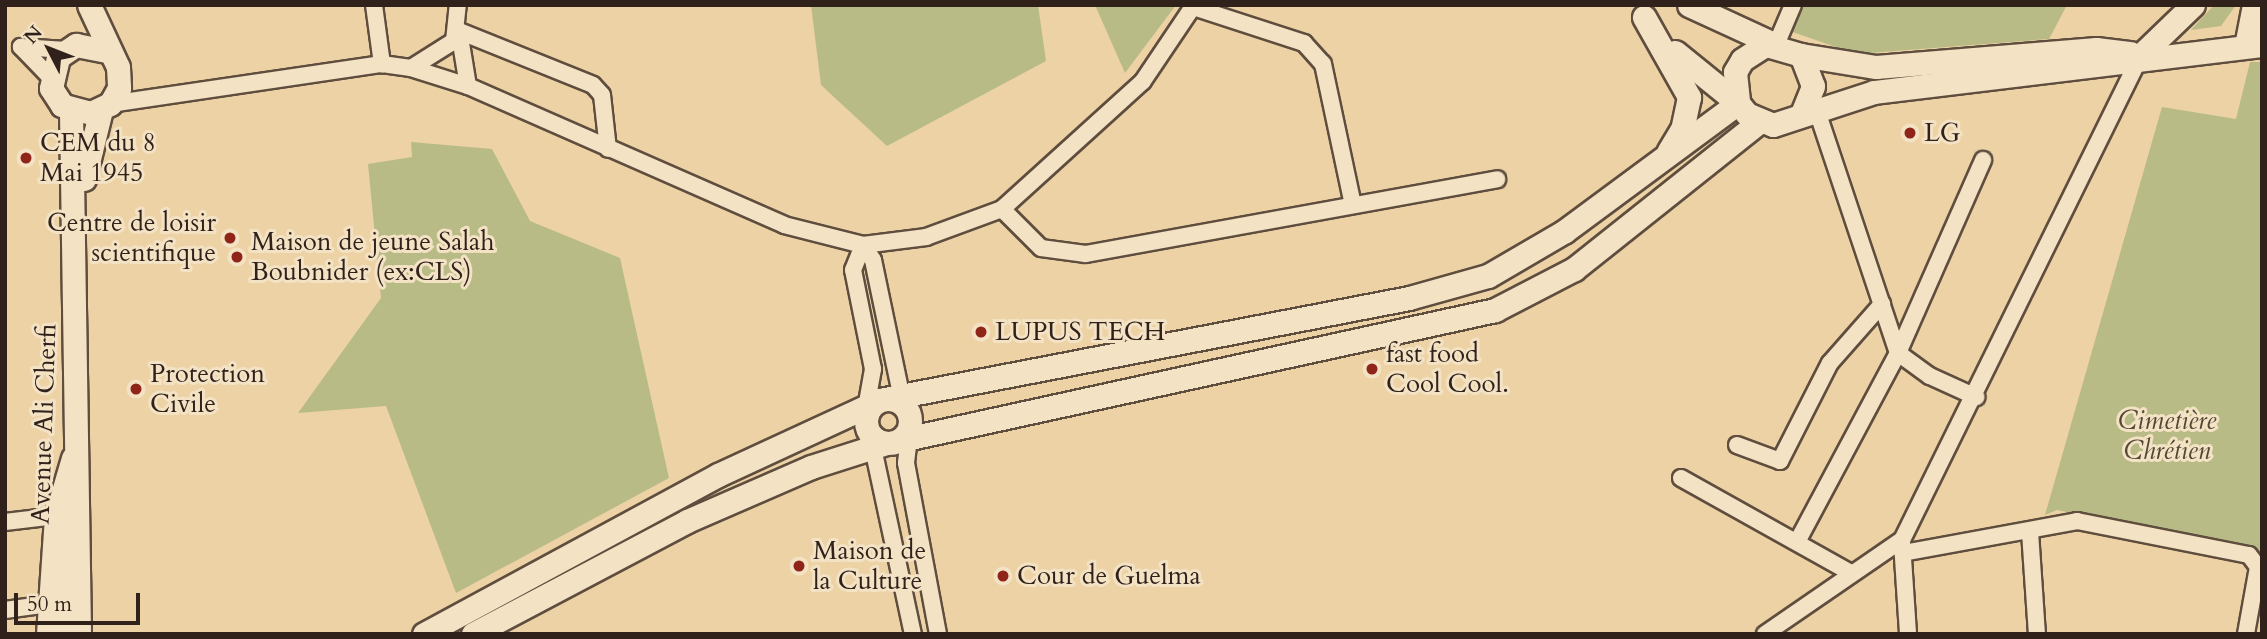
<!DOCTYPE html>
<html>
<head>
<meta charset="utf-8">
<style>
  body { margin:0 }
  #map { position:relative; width:2267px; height:639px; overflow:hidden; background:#ecd2a5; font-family:Cardo,serif }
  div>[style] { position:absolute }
  .green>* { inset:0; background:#b8bb86 }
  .roads { filter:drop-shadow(2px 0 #5f4d3e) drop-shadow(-2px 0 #5f4d3e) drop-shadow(0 2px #5f4d3e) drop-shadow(0 -2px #5f4d3e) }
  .street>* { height:16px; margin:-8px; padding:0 8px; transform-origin:8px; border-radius:8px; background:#f3e2c4 }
  .secondary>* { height:23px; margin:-11.5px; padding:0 11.5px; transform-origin:11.5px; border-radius:11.5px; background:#f3e2c4 }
  .secondary>.ring { margin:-11.5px; padding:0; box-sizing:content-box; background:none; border:23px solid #f3e2c4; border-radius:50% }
  .dots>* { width:19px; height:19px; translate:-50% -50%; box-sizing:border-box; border:4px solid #f3e2c4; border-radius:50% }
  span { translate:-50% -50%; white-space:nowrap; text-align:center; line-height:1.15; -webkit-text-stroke:6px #f3e2c4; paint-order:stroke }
  .poi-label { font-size:26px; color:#30211b }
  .left { translate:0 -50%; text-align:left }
  .right { translate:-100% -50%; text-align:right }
  .park-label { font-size:26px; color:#524836; font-style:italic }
  .street-label { font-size:26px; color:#30211b }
  .frame { position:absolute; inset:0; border:7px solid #30211b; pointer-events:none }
  .north { position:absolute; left:14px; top:14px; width:70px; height:70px; -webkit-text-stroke:5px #f3e2c4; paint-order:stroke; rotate:312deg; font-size:19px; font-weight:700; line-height:28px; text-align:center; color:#30211b }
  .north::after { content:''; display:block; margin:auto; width:24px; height:32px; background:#30211b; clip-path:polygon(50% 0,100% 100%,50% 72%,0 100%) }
  .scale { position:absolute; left:14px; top:593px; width:126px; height:32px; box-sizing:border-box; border:4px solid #30211b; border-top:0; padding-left:9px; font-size:21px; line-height:24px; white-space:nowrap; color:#30211b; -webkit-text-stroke:5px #f3e2c4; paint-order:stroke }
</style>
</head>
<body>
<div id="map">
  <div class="green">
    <i style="clip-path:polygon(811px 5px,1038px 5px,1046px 61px,887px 146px,821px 85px)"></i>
    <i style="clip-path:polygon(1095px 5px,1176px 5px,1125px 73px)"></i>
    <i style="clip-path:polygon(1801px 5px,2067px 5px,2049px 39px,1856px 54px,1787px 30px)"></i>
    <i style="clip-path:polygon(2214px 5px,2236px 5px,2221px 26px,2191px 30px)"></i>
    <i style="clip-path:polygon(2250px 62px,2262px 62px,2262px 553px,2057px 510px,2045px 515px,2162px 107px,2236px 119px)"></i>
    <i style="clip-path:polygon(411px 142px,492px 149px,530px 221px,620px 258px,669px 478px,456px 593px,386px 406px,298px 413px,381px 298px,368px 164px,412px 157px)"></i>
  </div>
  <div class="roads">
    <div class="street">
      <i style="left:374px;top:5px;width:60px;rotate:82.3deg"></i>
      <i style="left:1193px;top:7px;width:117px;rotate:18deg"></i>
      <i style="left:1304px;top:43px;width:28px;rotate:48deg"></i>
      <i style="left:1323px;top:64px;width:144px;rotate:78deg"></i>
      <i style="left:1776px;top:45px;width:43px;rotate:-67deg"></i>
      <i style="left:411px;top:68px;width:51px;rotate:-32.1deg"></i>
      <i style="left:454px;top:41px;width:36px;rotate:-84deg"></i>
      <i style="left:50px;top:77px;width:42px;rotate:-134deg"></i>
      <i style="left:21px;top:47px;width:45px;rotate:3.8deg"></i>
      <i style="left:468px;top:86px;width:56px;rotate:-99.3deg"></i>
      <i style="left:459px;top:31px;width:144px;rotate:21.9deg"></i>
      <i style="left:593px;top:85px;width:13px;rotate:48deg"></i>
      <i style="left:602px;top:95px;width:54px;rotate:83.7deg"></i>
      <i style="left:110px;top:104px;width:275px;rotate:-8.4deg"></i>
      <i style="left:382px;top:64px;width:29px;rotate:8deg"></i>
      <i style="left:411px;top:68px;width:60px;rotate:17.5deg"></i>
      <i style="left:468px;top:86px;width:345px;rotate:23.7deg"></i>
      <i style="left:784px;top:225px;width:81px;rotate:14.2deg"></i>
      <i style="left:863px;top:245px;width:64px;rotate:-7.2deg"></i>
      <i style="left:926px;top:237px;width:81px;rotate:-20.2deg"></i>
      <i style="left:1002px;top:209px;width:190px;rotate:-42.2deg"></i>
      <i style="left:1143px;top:81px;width:92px;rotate:-56.1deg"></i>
      <i style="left:1816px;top:108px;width:258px;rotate:71.5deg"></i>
      <i style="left:1898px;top:353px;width:39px;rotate:36deg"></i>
      <i style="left:1930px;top:376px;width:51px;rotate:24.5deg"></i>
      <i style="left:1002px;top:209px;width:55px;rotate:45deg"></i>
      <i style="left:1041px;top:248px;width:45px;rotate:7.6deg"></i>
      <i style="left:1086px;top:254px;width:418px;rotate:-10.3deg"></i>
      <i style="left:865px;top:414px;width:46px;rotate:-79.9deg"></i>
      <i style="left:873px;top:369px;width:101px;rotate:-101.4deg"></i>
      <i style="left:853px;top:270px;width:27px;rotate:-68deg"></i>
      <i style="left:863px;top:245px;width:18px;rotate:56deg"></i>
      <i style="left:873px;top:260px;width:146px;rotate:78.2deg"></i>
      <i style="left:910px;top:430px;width:33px;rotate:97deg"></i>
      <i style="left:906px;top:463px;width:174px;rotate:79.4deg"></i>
      <i style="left:870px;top:434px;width:205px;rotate:77.9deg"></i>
      <i style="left:1737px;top:445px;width:46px;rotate:20.4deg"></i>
      <i style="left:1780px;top:461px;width:110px;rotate:-63deg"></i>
      <i style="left:1830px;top:363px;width:79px;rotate:-48.6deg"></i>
      <i style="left:1681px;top:478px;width:195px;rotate:29.2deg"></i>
      <i style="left:5px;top:522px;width:51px;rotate:-6.7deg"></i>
      <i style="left:2030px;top:532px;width:102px;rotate:86.1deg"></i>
      <i style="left:1797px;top:542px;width:214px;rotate:-61.9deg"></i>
      <i style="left:1898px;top:353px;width:211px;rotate:-66.2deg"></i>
      <i style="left:1902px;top:543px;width:91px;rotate:86.2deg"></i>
      <i style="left:1903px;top:553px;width:177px;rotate:-10.4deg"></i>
      <i style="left:2077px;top:521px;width:175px;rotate:11.2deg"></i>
      <i style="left:2249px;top:555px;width:15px;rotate:53deg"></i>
      <i style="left:2258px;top:567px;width:68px;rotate:100.2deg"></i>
      <i style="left:5px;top:610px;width:44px;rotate:-7.8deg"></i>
      <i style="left:64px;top:634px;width:96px;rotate:-88.2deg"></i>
      <i style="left:1765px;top:634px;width:166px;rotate:-34.5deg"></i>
      <i style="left:1902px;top:540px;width:541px;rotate:-63.77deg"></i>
    </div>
    <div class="secondary">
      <i style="left:89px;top:5px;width:68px;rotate:64.9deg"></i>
      <i style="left:118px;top:67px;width:21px;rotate:87deg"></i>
      <i style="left:119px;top:88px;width:18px;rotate:119deg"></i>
      <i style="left:110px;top:104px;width:21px;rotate:155deg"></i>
      <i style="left:91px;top:113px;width:30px;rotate:-165deg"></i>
      <i style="left:62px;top:105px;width:20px;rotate:-123deg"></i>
      <i style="left:51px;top:88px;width:32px;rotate:-77deg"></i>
      <i style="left:58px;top:57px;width:22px;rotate:-34deg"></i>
      <i style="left:76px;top:45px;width:31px;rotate:11deg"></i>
      <i style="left:1689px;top:5px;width:96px;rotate:24.7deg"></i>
      <i style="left:1644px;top:17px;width:92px;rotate:60.6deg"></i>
      <i style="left:1689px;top:97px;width:33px;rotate:102deg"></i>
      <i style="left:1682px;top:129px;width:26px;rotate:121deg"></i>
      <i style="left:2246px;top:46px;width:42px;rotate:-79deg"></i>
      <i style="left:1675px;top:52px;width:81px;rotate:39deg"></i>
      <i style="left:1801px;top:55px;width:76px;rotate:9.1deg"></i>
      <i style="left:1876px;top:67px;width:221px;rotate:-4.7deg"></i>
      <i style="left:2096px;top:49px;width:35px;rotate:7deg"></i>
      <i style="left:2141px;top:55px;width:72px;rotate:-43.9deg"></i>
      <i style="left:71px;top:111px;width:523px;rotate:89.12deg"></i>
      <i style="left:1803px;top:111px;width:27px;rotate:-68deg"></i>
      <i style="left:1813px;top:86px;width:33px;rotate:-111deg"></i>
      <i style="left:1801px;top:55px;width:37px;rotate:-164deg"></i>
      <i style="left:1765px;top:45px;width:27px;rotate:147deg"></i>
      <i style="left:1742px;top:60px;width:14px;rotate:120deg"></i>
      <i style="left:1735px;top:72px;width:31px;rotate:84deg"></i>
      <i style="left:1738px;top:103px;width:14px;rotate:51deg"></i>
      <i style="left:1747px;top:114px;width:28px;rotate:23deg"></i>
      <i style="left:1773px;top:125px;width:106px;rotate:-18.1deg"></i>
      <i style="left:1874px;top:92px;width:391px;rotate:-6.9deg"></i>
      <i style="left:84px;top:179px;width:71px;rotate:-76.2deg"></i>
      <i class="ring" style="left:866px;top:399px;width:21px;height:21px"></i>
      <i style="left:901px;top:440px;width:608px;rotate:-12.34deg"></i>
      <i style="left:1495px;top:310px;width:89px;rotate:-27.4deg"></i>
      <i style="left:1574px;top:269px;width:236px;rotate:-38.5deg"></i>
      <i style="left:48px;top:634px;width:118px;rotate:-86.1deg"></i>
      <i style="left:56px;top:516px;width:60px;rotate:-73.7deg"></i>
      <i style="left:424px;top:634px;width:334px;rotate:-28.4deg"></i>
      <i style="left:718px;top:475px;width:179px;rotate:-24.8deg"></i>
      <i style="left:880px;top:400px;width:539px;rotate:-10.91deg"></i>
      <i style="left:1409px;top:298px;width:82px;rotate:-15.6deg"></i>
      <i style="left:1488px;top:276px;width:89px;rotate:-30.3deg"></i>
      <i style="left:1565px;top:231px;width:215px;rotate:-36.5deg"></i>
      <i style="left:473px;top:634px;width:242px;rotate:-27.8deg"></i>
      <i style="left:687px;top:521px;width:135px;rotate:-23.5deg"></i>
      <i style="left:811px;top:467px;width:79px;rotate:-17.7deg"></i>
    </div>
  </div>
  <div class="dots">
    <i style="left:1910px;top:133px;background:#8f2418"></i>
    <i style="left:26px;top:158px;background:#8f2418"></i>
    <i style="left:230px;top:238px;background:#8f2418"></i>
    <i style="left:237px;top:257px;background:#8f2418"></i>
    <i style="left:981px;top:332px;background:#8f2418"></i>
    <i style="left:1372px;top:369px;background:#8f2418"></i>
    <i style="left:136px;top:389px;background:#8f2418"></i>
    <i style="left:799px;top:566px;background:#8f2418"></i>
    <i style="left:1003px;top:576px;background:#8f2418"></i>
  </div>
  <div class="poi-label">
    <span class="left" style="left:1924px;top:133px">LG</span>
    <span class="left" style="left:40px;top:158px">CEM du 8<br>Mai 1945</span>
    <span class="right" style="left:216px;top:238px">Centre de loisir<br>scientifique</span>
    <span class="left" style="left:251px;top:257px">Maison de jeune Salah<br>Boubnider (ex:CLS)</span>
    <span class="left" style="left:995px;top:332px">LUPUS TECH</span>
    <span class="left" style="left:1386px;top:369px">fast food<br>Cool Cool.</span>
    <span class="left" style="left:150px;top:389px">Protection<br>Civile</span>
    <span class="left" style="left:813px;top:566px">Maison de<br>la Culture</span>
    <span class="left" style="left:1017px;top:576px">Cour de Guelma</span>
  </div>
  <div class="park-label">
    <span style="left:2167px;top:436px">Cimetière<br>Chrétien</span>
  </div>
  <div class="street-label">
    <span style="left:44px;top:424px;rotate:-88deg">Avenue Ali Cherfi</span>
  </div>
  <div class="frame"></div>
  <div class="north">N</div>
  <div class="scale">50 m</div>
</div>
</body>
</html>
